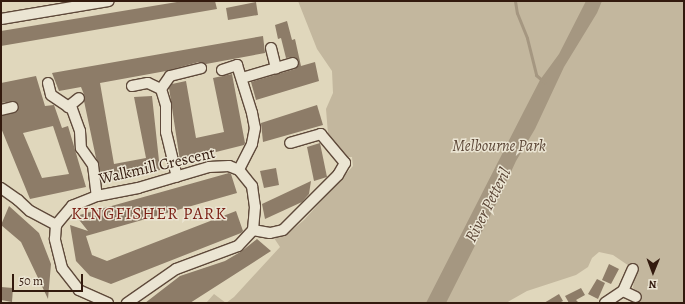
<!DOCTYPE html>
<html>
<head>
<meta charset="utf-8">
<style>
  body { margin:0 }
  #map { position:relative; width:685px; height:304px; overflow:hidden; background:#e0d7bc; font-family:Alegreya,serif }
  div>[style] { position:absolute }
  .green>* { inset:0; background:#c3b79e }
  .water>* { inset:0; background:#a59781 }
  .stream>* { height:3px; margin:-1.5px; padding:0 1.5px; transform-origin:1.5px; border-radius:1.5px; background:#a59781 }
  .building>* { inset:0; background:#8d7c68 }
  .roads { filter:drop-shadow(1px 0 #5e493a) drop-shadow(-1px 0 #5e493a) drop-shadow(0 1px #5e493a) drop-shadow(0 -1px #5e493a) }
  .minor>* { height:10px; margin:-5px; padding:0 5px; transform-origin:5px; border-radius:5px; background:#ebe5d3 }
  span { translate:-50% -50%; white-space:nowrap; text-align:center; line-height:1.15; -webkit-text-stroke:3px #ebe5d3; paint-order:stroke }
  .park-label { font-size:16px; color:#5e4939; font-style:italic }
  .street-label { font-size:16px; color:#331a0e }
  .water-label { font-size:17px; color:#5b4636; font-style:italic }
  .neighbourhood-label { font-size:17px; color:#7a1f14; letter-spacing:1px }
  .frame { position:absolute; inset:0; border:2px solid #331a0e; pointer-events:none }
  .north { position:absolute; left:633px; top:252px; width:40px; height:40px; -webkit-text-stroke:3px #ebe5d3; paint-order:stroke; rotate:181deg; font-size:11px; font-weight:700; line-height:16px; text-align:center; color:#331a0e }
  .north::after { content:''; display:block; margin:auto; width:14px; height:18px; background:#331a0e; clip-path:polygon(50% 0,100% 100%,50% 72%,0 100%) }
  .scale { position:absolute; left:12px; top:274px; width:71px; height:18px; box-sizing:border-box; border:2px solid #331a0e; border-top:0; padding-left:5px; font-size:12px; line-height:14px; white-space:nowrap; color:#331a0e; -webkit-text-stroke:3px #ebe5d3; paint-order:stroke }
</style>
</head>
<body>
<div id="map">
  <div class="green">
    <i style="clip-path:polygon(298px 1px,684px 1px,684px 303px,637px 303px,640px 295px,633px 288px,635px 270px,613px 255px,599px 252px,592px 258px,588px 267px,576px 275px,527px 291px,506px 303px,206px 303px,214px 294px,226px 303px,234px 297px,280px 247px,274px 238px,285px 236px,304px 220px,353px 166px,352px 157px,347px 157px,340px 152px,328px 134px,326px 109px,333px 93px,332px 71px,317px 49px)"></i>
  </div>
  <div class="water">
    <i style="clip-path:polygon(586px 1px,602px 1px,597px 13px,564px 67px,535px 129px,516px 161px,496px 204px,446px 303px,426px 303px,525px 109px,540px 80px,559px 54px)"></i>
  </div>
  <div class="stream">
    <i style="left:515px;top:1px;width:12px;rotate:81deg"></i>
    <i style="left:517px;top:13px;width:27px;rotate:68deg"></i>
    <i style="left:527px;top:38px;width:38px;rotate:76deg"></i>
    <i style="left:536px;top:75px;width:11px;rotate:41deg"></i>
  </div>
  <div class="building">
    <i style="clip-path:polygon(183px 1px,215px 1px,217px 9px,1px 46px,1px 31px)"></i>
    <i style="clip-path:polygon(256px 2px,258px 15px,228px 20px,226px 8px)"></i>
    <i style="clip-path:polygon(287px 21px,292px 40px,295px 39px,301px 66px,315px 62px,319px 81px,256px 100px,251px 82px,295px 69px,299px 65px,299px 61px,295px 57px,286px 58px,281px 38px,278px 39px,275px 25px)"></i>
    <i style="clip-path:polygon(263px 36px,265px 53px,206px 64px,199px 62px,166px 71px,100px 83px,114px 164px,146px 158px,134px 97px,152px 96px,160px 170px,102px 182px,99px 164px,96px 158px,84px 101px,85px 97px,81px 87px,59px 91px,52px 73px)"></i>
    <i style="clip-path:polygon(232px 74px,245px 143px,244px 145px,180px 161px,169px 88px,172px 84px,186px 81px,196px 138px,224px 132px,213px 78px)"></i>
    <i style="clip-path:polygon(evenodd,36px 76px,45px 106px,54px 105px,62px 128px,68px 126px,86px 187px,30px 199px,1px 128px,1px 116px,17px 112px,19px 106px,14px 101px,1px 103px,1px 83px,36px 76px,53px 126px,69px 174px,42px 178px,23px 133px,53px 126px)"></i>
    <i style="clip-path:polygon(317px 105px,323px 125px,263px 142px,261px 123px)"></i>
    <i style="clip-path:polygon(320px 143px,327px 177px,314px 181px,307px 147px)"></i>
    <i style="clip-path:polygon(276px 168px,279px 185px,264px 188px,260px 171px)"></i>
    <i style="clip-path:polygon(229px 173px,231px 174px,237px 193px,86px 236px,92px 255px,107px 261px,236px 211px,243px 231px,241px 233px,111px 284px,90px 276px,76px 261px,70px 225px,88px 231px,76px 216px)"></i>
    <i style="clip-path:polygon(311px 181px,309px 194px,302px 202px,265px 219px,262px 204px)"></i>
    <i style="clip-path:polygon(9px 206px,39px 233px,51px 264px,48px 299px,21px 242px,1px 225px)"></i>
    <i style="clip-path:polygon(257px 239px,271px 251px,190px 303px,145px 303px,180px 276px,225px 261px,242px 251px)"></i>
    <i style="clip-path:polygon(609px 264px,619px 269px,611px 284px,602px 280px)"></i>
    <i style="clip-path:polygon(597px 279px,605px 283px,598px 299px,588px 294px)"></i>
    <i style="clip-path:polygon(1px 287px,13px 288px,12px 302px,1px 300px)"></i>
    <i style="clip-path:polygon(581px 288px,585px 295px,576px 300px,579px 303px,569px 303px,565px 296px)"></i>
    <i style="clip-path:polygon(559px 294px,563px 301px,559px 303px,544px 303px)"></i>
  </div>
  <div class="roads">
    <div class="minor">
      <i style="left:1px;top:19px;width:109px;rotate:-9.5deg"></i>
      <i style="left:271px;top:48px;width:21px;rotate:76deg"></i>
      <i style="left:222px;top:70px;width:16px;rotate:-18deg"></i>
      <i style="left:237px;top:65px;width:50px;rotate:72.6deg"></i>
      <i style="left:252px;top:113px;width:15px;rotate:79deg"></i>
      <i style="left:255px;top:128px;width:16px;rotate:101deg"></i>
      <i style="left:252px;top:144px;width:29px;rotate:117deg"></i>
      <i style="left:242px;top:78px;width:53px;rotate:-16.4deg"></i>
      <i style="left:48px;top:83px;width:12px;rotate:76deg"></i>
      <i style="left:51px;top:95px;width:25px;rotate:34deg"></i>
      <i style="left:72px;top:109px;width:23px;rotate:70deg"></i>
      <i style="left:80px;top:131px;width:17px;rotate:87deg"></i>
      <i style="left:81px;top:148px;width:21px;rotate:55deg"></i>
      <i style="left:93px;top:165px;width:31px;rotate:83deg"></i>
      <i style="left:132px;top:86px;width:16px;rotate:-11deg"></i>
      <i style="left:148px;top:83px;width:14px;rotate:25deg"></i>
      <i style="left:161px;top:89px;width:17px;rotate:73deg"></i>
      <i style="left:166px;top:105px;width:27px;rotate:90deg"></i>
      <i style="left:166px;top:132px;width:46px;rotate:76.3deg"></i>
      <i style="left:161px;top:89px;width:16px;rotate:-55deg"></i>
      <i style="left:170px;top:76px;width:32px;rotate:-14deg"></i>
      <i style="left:68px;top:107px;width:14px;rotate:-39deg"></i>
      <i style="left:1px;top:110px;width:12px;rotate:-14deg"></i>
      <i style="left:1px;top:188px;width:21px;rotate:35deg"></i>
      <i style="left:18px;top:200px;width:16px;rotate:43deg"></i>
      <i style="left:30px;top:211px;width:30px;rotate:28deg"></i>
      <i style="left:253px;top:230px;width:17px;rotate:10deg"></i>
      <i style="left:270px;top:233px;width:13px;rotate:-13deg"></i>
      <i style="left:283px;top:230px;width:78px;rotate:-45deg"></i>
      <i style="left:338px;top:175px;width:14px;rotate:-60deg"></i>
      <i style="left:345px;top:163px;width:38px;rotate:-130deg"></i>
      <i style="left:321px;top:134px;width:32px;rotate:164deg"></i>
      <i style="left:623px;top:291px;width:14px;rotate:25deg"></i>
      <i style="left:108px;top:303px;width:32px;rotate:-156deg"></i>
      <i style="left:79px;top:290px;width:28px;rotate:-128deg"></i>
      <i style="left:62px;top:268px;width:30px;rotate:-104deg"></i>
      <i style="left:55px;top:239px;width:14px;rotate:-86deg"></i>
      <i style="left:56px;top:225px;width:25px;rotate:-50deg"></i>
      <i style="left:72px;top:206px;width:27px;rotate:-22deg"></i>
      <i style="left:97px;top:196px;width:42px;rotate:-11deg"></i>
      <i style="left:138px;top:188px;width:74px;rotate:-16.5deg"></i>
      <i style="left:209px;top:167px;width:20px;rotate:-3deg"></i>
      <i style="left:229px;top:166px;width:11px;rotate:22deg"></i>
      <i style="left:239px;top:170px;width:21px;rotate:51deg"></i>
      <i style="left:252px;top:186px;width:21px;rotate:82deg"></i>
      <i style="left:255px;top:207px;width:23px;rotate:95deg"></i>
      <i style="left:253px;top:230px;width:22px;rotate:133deg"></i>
      <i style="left:238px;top:246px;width:66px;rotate:159.6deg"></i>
      <i style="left:176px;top:269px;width:60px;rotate:145.2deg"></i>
      <i style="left:605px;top:303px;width:22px;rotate:-34deg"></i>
      <i style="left:623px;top:291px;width:24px;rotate:-66deg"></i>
    </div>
  </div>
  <div class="park-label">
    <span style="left:499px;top:146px">Melbourne Park</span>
  </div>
  <div class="street-label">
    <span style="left:157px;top:166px;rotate:-13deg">Walkmill Crescent</span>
  </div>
  <div class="water-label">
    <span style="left:488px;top:205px;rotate:-63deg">River Petteril</span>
  </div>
  <div class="neighbourhood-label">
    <span style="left:149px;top:214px">KINGFISHER PARK</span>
  </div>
  <div class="frame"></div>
  <div class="north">N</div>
  <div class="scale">50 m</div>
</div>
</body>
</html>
